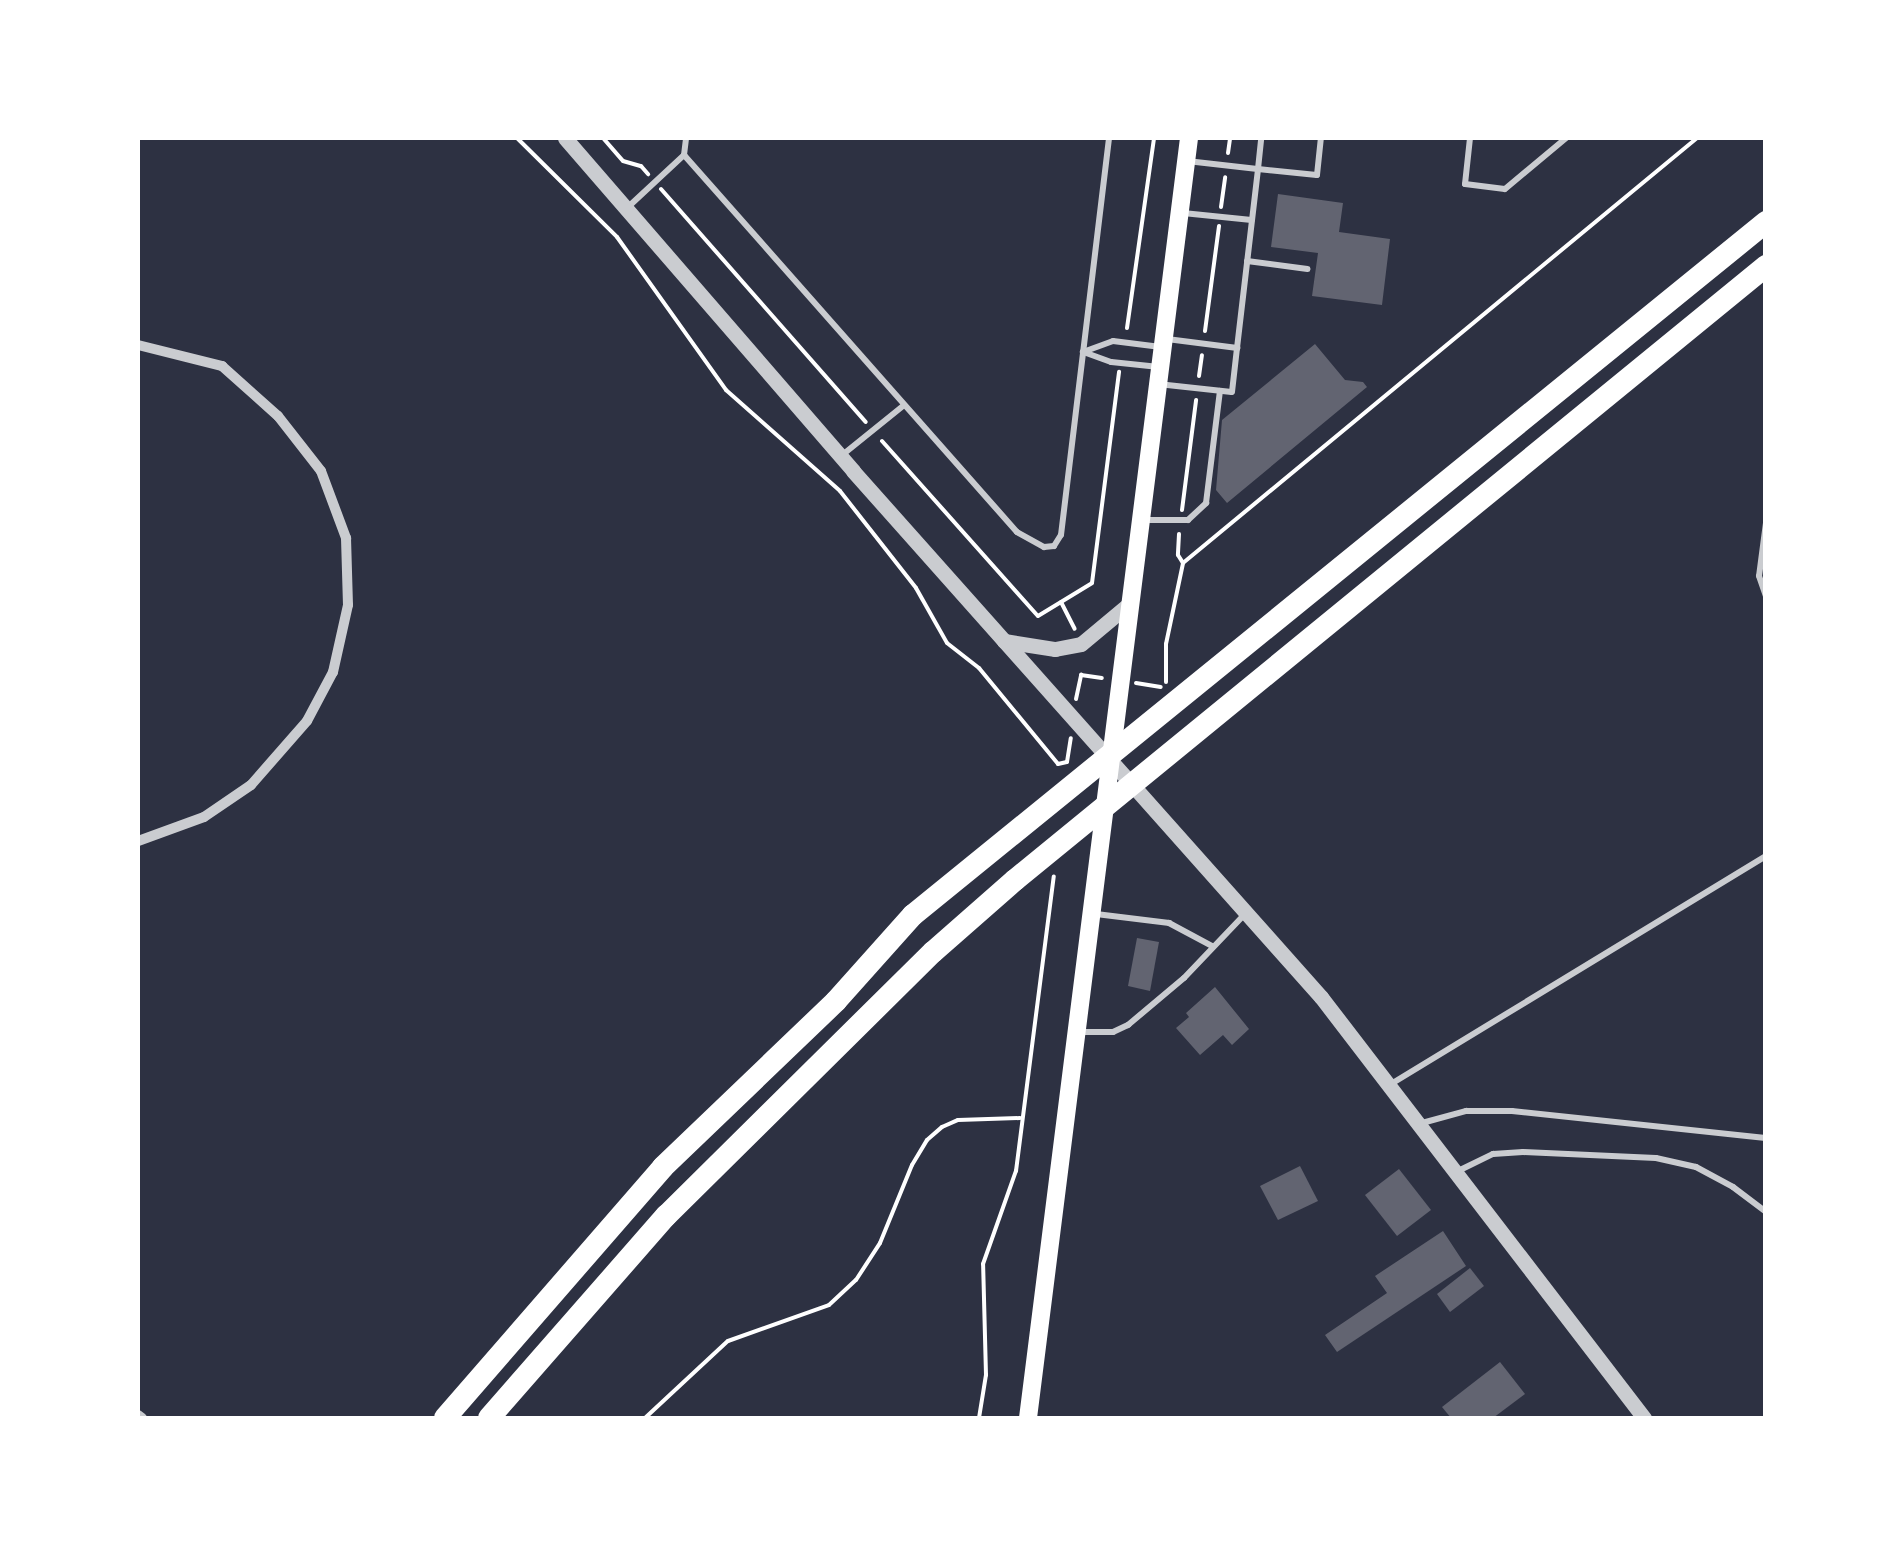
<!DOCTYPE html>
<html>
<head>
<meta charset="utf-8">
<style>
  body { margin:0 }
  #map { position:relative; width:1903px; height:1556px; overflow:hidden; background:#2d3142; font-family:Mulish,sans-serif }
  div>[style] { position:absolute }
  .building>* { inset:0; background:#626471 }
  .path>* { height:4px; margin:-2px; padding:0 2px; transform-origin:2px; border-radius:2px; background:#fff }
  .service>* { height:6px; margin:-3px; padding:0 3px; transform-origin:3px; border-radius:3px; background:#caccd0 }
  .minor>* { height:10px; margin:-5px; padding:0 5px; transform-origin:5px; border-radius:5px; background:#caccd0 }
  .tertiary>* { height:15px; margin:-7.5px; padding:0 7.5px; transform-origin:7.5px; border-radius:7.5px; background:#caccd0 }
  .secondary>* { height:18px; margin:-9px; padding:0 9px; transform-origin:9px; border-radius:9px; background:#fff }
  .motorway>* { height:22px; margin:-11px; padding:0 11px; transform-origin:11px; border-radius:11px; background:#fff }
  span { translate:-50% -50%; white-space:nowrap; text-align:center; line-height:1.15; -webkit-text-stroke:10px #fff; paint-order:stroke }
  .frame { position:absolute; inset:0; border:140px solid #fff; pointer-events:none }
</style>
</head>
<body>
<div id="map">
  <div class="building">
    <i style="clip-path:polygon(1278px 194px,1343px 203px,1339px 232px,1390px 239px,1382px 305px,1312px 296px,1318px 253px,1271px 247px)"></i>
    <i style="clip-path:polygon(1315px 344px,1345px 380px,1363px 382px,1367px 387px,1227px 503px,1216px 490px,1222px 420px)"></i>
    <i style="clip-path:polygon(1137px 938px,1159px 942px,1150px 991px,1128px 986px)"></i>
    <i style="clip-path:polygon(1215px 987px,1249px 1029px,1232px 1045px,1223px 1035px,1200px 1055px,1176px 1028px,1189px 1017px,1186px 1013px)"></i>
    <i style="clip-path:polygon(1300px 1166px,1318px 1201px,1278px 1220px,1260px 1186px)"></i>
    <i style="clip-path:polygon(1399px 1169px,1431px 1210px,1397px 1236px,1365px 1195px)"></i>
    <i style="clip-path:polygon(1443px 1231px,1466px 1266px,1337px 1352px,1325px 1335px,1387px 1293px,1375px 1276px)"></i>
    <i style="clip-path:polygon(1470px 1268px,1484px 1286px,1450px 1312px,1437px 1294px)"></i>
    <i style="clip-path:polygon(1500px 1362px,1525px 1394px,1493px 1418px,1451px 1418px,1442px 1407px)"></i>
  </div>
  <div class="path">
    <i style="left:517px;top:138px;width:141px;rotate:44.7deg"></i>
    <i style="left:617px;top:237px;width:188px;rotate:54.5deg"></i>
    <i style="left:726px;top:390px;width:152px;rotate:41.5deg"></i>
    <i style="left:840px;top:491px;width:123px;rotate:51.9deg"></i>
    <i style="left:916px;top:588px;width:63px;rotate:60.6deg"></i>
    <i style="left:947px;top:643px;width:41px;rotate:38deg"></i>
    <i style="left:979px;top:668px;width:124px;rotate:50.5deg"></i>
    <i style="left:1058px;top:764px;width:9px;rotate:-13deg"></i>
    <i style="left:1067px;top:762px;width:24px;rotate:-81deg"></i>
    <i style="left:603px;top:138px;width:30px;rotate:49deg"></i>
    <i style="left:623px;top:161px;width:19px;rotate:16deg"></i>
    <i style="left:641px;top:166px;width:11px;rotate:49deg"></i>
    <i style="left:1228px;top:153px;width:15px;rotate:-82deg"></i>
    <i style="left:661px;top:189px;width:310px;rotate:48.7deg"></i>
    <i style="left:1221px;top:207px;width:30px;rotate:-82deg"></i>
    <i style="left:1127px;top:328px;width:192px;rotate:-81.9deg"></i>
    <i style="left:1205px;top:331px;width:106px;rotate:-82.4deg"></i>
    <i style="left:1199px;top:376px;width:21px;rotate:-82deg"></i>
    <i style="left:882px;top:441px;width:234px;rotate:48.3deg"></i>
    <i style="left:1038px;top:616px;width:63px;rotate:-31.4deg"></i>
    <i style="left:1092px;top:583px;width:213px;rotate:-82.7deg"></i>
    <i style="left:1182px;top:510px;width:111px;rotate:-82.7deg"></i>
    <i style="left:1179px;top:534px;width:21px;rotate:93deg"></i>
    <i style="left:1178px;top:555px;width:9px;rotate:58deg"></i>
    <i style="left:1061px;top:602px;width:30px;rotate:63deg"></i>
    <i style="left:1166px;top:682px;width:38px;rotate:-90deg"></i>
    <i style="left:1166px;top:644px;width:83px;rotate:-78.1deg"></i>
    <i style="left:1183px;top:563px;width:667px;rotate:-39.59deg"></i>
    <i style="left:1136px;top:683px;width:25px;rotate:9deg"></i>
    <i style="left:1076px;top:699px;width:25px;rotate:-78deg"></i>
    <i style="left:1081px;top:675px;width:21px;rotate:8deg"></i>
    <i style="left:645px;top:1418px;width:113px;rotate:-42.9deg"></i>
    <i style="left:728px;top:1341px;width:107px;rotate:-19.6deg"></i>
    <i style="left:829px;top:1305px;width:37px;rotate:-43deg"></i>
    <i style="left:856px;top:1280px;width:44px;rotate:-57deg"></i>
    <i style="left:880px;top:1243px;width:84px;rotate:-67.7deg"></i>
    <i style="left:912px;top:1165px;width:29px;rotate:-59deg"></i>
    <i style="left:927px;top:1140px;width:20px;rotate:-41deg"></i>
    <i style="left:942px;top:1127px;width:17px;rotate:-24deg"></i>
    <i style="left:958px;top:1120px;width:62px;rotate:-1.8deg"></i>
    <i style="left:979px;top:1418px;width:44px;rotate:-80.8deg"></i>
    <i style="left:986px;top:1375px;width:111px;rotate:-91.5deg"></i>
    <i style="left:983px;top:1264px;width:99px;rotate:-70.5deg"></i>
    <i style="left:1016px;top:1171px;width:297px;rotate:-82.7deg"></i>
  </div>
  <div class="service">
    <i style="left:1470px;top:138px;width:46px;rotate:96.2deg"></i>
    <i style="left:1465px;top:184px;width:40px;rotate:7.1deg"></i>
    <i style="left:1505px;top:189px;width:80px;rotate:-39.9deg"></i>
    <i style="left:684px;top:155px;width:503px;rotate:48.55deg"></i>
    <i style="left:1017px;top:532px;width:31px;rotate:29deg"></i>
    <i style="left:1044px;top:547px;width:10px;rotate:-6deg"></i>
    <i style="left:1054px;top:546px;width:13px;rotate:-58deg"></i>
    <i style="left:1061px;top:535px;width:400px;rotate:-83.1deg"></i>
    <i style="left:1187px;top:161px;width:71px;rotate:6.4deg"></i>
    <i style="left:1258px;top:169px;width:31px;rotate:-84deg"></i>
    <i style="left:627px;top:208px;width:78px;rotate:-42.9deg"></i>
    <i style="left:684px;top:155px;width:17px;rotate:-83deg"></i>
    <i style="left:1183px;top:213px;width:69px;rotate:5.8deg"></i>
    <i style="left:1247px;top:261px;width:61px;rotate:7.6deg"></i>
    <i style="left:1167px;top:339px;width:71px;rotate:7.3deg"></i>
    <i style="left:1237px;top:348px;width:180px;rotate:-83.3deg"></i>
    <i style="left:1258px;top:169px;width:59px;rotate:5.8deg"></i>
    <i style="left:1317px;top:175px;width:37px;rotate:-84deg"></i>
    <i style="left:1159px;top:367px;width:48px;rotate:-174.1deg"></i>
    <i style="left:1111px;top:362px;width:30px;rotate:-160deg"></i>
    <i style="left:1083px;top:352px;width:32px;rotate:-20deg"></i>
    <i style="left:1113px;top:341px;width:48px;rotate:7.1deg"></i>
    <i style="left:1158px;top:384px;width:74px;rotate:6.2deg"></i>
    <i style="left:1232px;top:392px;width:44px;rotate:-83.5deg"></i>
    <i style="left:841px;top:456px;width:80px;rotate:-38.9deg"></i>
    <i style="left:1141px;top:520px;width:47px"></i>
    <i style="left:1188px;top:520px;width:25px;rotate:-43deg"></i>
    <i style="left:1206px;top:503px;width:113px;rotate:-82.9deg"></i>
    <i style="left:1766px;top:523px;width:53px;rotate:97.5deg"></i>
    <i style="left:1759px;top:576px;width:21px;rotate:71deg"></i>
    <i style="left:1096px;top:914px;width:74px;rotate:7deg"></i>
    <i style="left:1169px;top:923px;width:49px;rotate:28.1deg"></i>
    <i style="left:1077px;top:1032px;width:36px"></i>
    <i style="left:1113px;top:1032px;width:17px;rotate:-25deg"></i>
    <i style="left:1128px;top:1025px;width:73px;rotate:-40deg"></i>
    <i style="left:1184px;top:978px;width:87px;rotate:-46.4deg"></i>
    <i style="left:1391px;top:1084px;width:439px;rotate:-31.3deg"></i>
    <i style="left:1422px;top:1123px;width:46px;rotate:-15.3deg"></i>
    <i style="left:1466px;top:1111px;width:46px"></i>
    <i style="left:1512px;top:1111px;width:255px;rotate:6.1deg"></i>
    <i style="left:1458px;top:1171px;width:39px;rotate:-26deg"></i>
    <i style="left:1493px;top:1154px;width:30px;rotate:-4deg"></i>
    <i style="left:1523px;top:1152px;width:133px;rotate:2.6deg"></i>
    <i style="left:1656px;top:1158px;width:41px;rotate:12.7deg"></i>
    <i style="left:1696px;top:1167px;width:42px;rotate:28.4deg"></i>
    <i style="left:1733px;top:1187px;width:41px;rotate:37.1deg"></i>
  </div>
  <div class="minor">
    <i style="left:138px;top:345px;width:87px;rotate:14deg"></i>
    <i style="left:222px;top:366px;width:75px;rotate:41.8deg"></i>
    <i style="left:278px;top:416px;width:70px;rotate:52deg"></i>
    <i style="left:321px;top:471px;width:72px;rotate:69.5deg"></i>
    <i style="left:346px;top:538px;width:67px;rotate:88.3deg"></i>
    <i style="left:348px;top:605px;width:69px;rotate:102.6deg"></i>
    <i style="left:333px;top:672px;width:55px;rotate:118deg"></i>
    <i style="left:307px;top:721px;width:85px;rotate:131.2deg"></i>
    <i style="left:251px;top:785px;width:57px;rotate:145.8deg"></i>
    <i style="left:204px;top:817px;width:70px;rotate:160deg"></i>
    <i style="left:138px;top:1415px;width:5px;rotate:37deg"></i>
  </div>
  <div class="tertiary">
    <i style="left:565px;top:138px;width:440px;rotate:49.1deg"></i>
    <i style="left:853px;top:471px;width:704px;rotate:48.34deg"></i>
    <i style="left:1321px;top:997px;width:531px;rotate:52.5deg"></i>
    <i style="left:1004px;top:641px;width:52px;rotate:8.9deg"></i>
    <i style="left:1055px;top:649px;width:26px;rotate:-11deg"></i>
    <i style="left:1081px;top:644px;width:62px;rotate:-39.8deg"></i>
  </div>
  <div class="secondary">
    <i style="left:1028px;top:1418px;width:1290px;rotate:-82.83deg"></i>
  </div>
  <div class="motorway">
    <i style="left:445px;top:1418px;width:332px;rotate:-49deg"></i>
    <i style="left:663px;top:1167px;width:240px;rotate:-43.8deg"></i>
    <i style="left:836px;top:1001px;width:115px;rotate:-48.2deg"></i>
    <i style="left:913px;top:915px;width:1099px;rotate:-39.09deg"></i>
    <i style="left:489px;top:1418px;width:269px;rotate:-48.8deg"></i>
    <i style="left:666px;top:1216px;width:375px;rotate:-44.7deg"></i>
    <i style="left:933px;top:952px;width:109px;rotate:-41.3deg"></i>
    <i style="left:1015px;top:880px;width:970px;rotate:-39.27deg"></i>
  </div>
  <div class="frame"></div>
</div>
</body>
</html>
